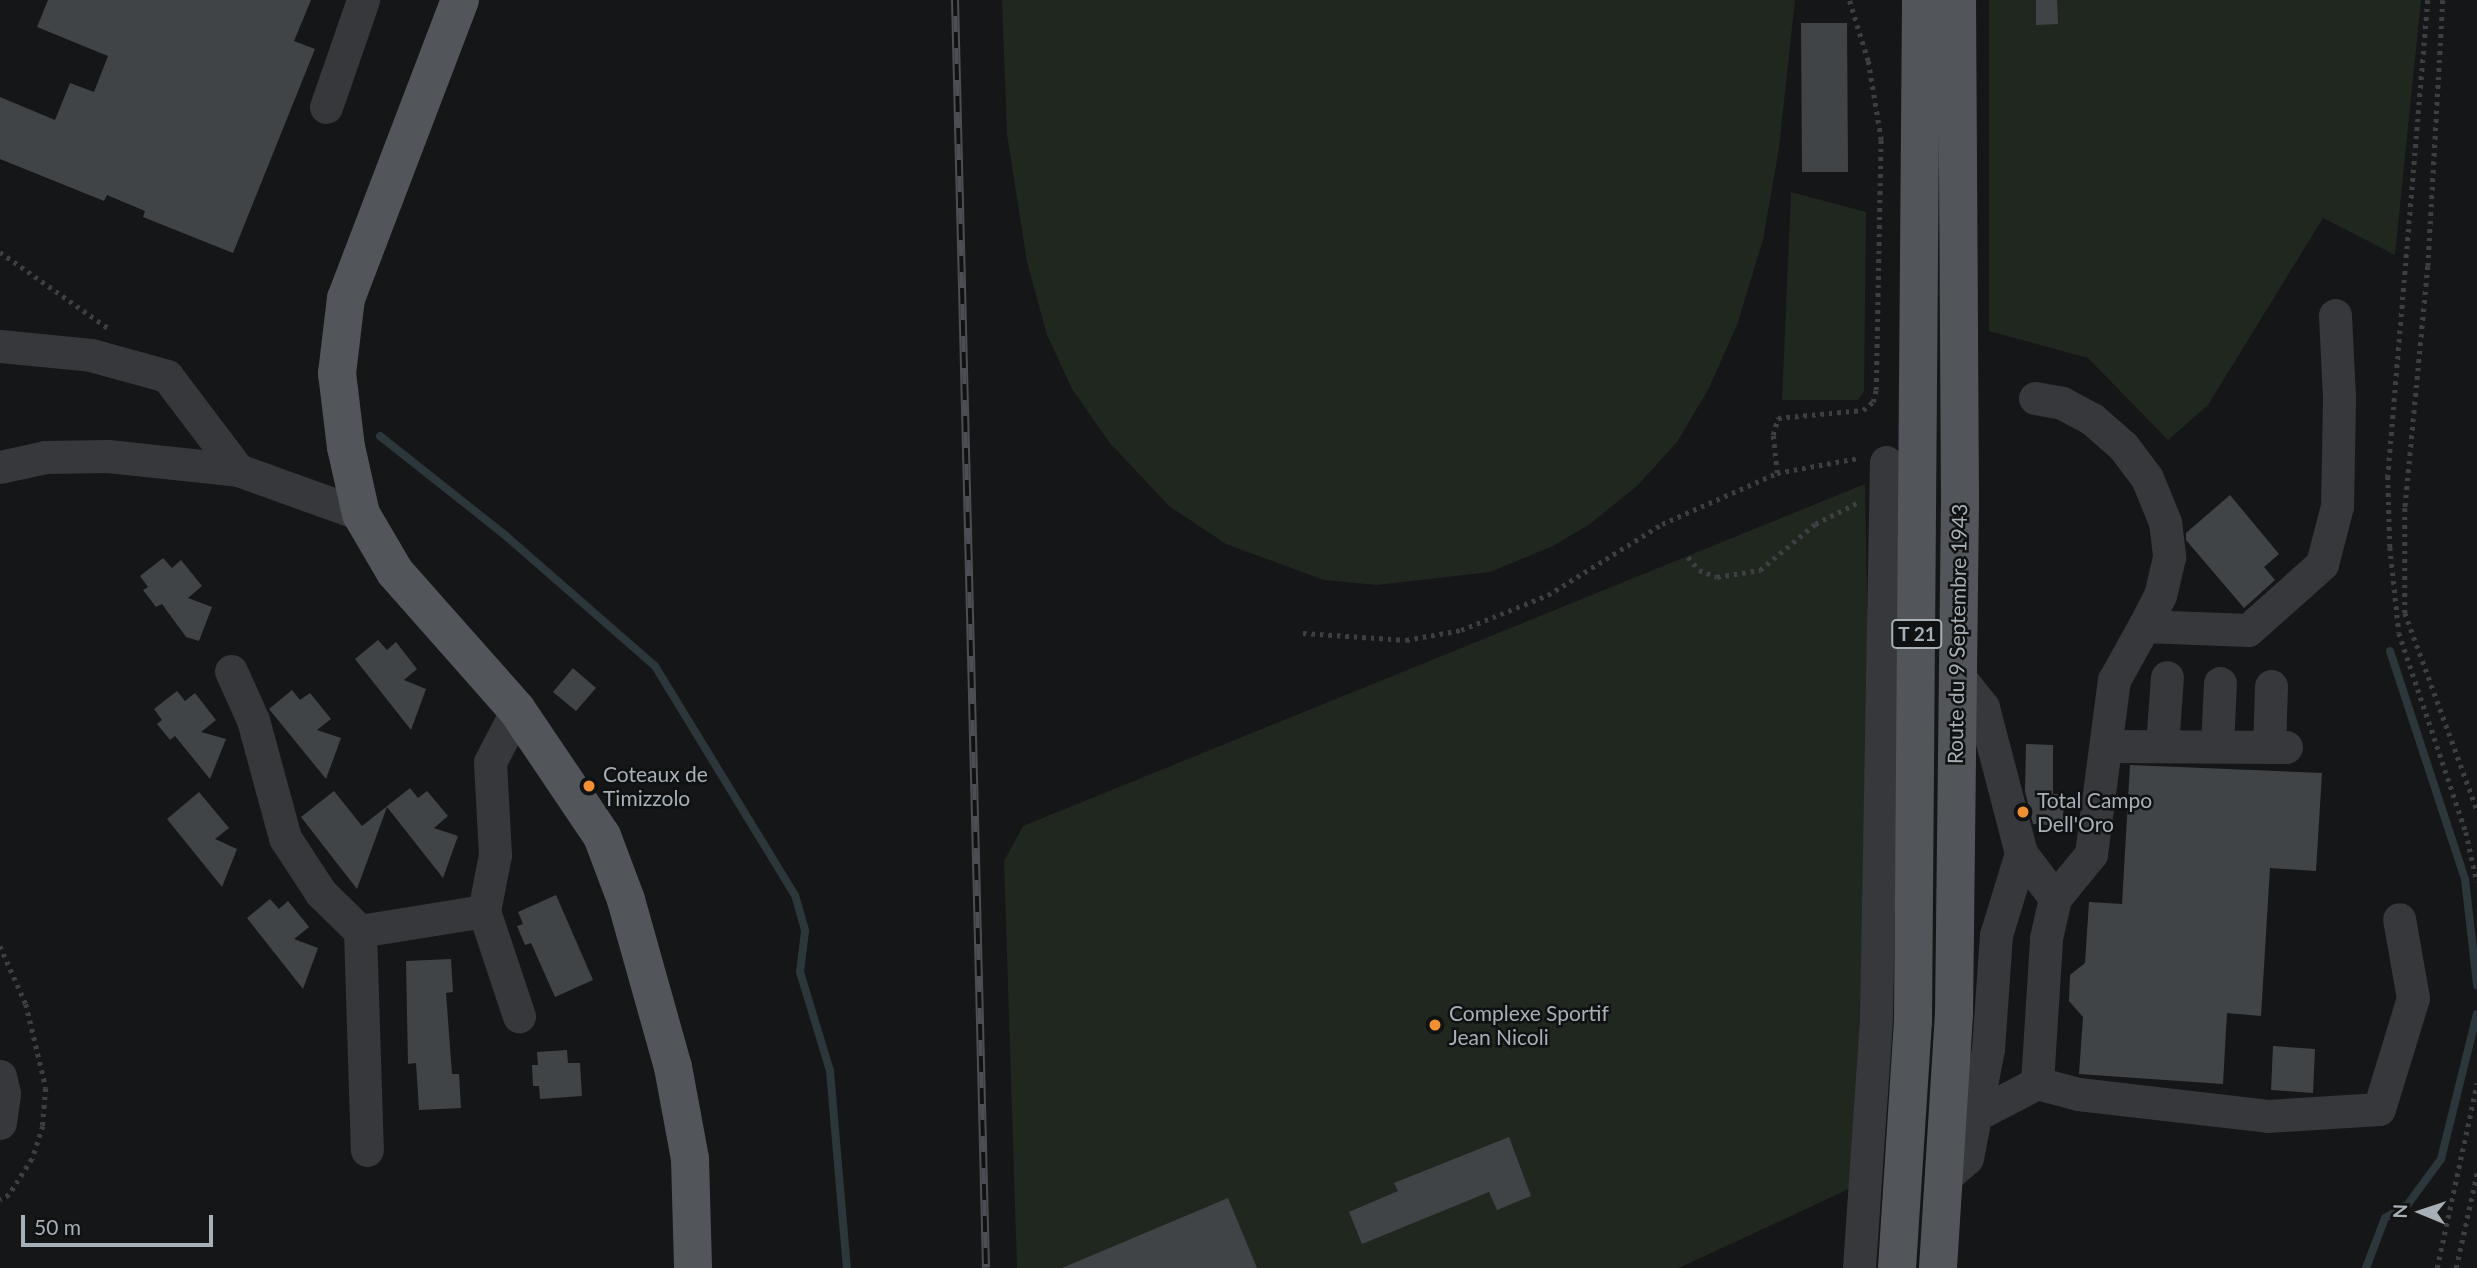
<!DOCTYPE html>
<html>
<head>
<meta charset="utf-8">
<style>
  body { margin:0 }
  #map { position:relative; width:2477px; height:1268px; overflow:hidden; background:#151617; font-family:Lato,sans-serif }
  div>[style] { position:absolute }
  .green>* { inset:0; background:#20271f }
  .stream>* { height:8px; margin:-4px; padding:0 4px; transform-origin:4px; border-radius:4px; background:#2c373b }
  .building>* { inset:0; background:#414447 }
  .path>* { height:4.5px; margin-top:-2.25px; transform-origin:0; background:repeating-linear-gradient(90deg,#3c4043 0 3.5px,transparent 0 8.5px) }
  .minor>* { height:33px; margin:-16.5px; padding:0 16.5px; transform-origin:16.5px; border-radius:16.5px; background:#36383c }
  .major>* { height:38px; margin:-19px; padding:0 19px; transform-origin:19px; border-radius:19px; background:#52565b }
  .rail>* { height:8px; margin-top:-4px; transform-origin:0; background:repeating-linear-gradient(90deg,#101112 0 16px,#4b4f53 0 32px); box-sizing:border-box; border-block:2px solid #4b4f53 }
  .dots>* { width:19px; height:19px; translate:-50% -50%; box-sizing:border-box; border:4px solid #101112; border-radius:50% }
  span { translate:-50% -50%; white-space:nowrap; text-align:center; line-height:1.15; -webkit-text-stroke:5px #101112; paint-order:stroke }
  .shield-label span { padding:2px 5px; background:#101112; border:2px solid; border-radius:5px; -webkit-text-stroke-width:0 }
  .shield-label { font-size:19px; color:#a7afb7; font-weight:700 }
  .street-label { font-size:21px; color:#a7afb7 }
  .poi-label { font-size:21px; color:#a7afb7 }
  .left { translate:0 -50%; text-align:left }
  .north { position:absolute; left:2386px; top:1177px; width:70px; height:70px; -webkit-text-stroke:5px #101112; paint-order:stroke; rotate:272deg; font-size:19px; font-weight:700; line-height:28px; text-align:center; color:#a7afb7 }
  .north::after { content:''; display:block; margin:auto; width:24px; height:32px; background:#a7afb7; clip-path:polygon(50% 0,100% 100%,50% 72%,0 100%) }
  .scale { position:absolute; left:21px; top:1215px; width:192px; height:32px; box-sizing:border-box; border:4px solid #a7afb7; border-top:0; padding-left:9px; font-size:21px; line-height:24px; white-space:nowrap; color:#a7afb7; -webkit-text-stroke:5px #101112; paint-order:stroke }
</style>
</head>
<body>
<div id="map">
  <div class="green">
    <i style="clip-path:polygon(1002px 0,1795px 0,1779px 148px,1763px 240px,1737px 325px,1708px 390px,1677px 442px,1638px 485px,1590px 524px,1553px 546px,1490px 572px,1377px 585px,1324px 580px,1226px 544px,1169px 506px,1109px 442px,1072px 389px,1047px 335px,1027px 262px,1007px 134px)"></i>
    <i style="clip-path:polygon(1989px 0,2421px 0,2395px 255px,2323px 218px,2208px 405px,2168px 440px,2088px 358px,1989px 331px)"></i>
    <i style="clip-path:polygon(1791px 192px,1866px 212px,1864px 391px,1858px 400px,1782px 400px)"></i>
    <i style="clip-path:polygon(1865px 484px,1871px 820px,1851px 1188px,1679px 1268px,1017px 1268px,1004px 861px,1023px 826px)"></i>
  </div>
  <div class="stream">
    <i style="left:380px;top:436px;width:161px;rotate:38.4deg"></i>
    <i style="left:506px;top:536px;width:198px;rotate:41.1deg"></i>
    <i style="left:655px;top:666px;width:268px;rotate:58.6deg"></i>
    <i style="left:795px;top:895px;width:37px;rotate:74deg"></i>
    <i style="left:805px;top:931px;width:41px;rotate:97deg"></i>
    <i style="left:800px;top:972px;width:103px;rotate:73.1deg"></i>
    <i style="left:830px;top:1071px;width:198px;rotate:85.1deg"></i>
    <i style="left:2390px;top:651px;width:240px;rotate:71.8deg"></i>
    <i style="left:2465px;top:879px;width:107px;rotate:83.5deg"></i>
    <i style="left:2366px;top:1268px;width:53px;rotate:-69.2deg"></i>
    <i style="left:2385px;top:1218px;width:27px;rotate:-31deg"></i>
    <i style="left:2408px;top:1204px;width:56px;rotate:-53.7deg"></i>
    <i style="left:2441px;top:1159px;width:149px;rotate:-76.1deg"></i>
  </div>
  <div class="building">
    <i style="clip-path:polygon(48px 0,311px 0,294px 41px,315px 49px,233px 253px,143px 217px,145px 211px,107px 195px,104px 201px,0 159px,0 97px,55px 120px,70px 83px,94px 92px,108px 56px,37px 27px)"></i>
    <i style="clip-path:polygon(2036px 0,2057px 0,2058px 24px,2036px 25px)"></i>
    <i style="clip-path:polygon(1801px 23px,1847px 23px,1848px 172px,1802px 172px)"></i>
    <i style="clip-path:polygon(2230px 495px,2279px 554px,2264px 567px,2275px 580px,2244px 608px,2186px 540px,2186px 533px)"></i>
    <i style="clip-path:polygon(163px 558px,172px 568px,181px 560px,202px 586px,188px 598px,212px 607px,199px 641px,186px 637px,162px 604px,156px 607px,143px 590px,148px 587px,140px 576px)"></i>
    <i style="clip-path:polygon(378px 640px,387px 650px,396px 642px,417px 669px,404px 680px,426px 689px,411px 730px,355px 659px)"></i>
    <i style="clip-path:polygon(573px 668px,596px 688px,576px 711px,553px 692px)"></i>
    <i style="clip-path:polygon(292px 690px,300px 700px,310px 693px,331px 719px,317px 730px,341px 738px,326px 779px,269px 709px)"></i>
    <i style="clip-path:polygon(177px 691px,185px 701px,195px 693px,216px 720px,201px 732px,226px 739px,210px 779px,175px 736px,170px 740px,157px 724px,162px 720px,154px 709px)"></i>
    <i style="clip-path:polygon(2026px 744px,2053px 745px,2053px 794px,2064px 794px,2063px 826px,2033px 824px,2025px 791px)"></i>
    <i style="clip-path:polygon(2130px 765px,2322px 773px,2316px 871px,2270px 868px,2261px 1016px,2227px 1013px,2223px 1084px,2079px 1074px,2083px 1017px,2069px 1001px,2070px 975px,2085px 963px,2089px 902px,2122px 904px)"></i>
    <i style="clip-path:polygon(410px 788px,418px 798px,427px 791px,448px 816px,434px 828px,458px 836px,443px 878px,387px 807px,357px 889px,301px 817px,334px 791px,362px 826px)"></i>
    <i style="clip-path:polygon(199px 792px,229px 828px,215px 839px,237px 849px,222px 887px,167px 819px)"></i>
    <i style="clip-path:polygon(556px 895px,593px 980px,555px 997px,531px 943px,525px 945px,517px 926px,523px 924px,518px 912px)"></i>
    <i style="clip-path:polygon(270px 899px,279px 909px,288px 901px,309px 927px,294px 939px,318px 948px,303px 989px,247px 918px)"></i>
    <i style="clip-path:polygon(451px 959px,453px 992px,446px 993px,452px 1074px,459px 1074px,461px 1108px,419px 1110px,416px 1063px,408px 1064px,406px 961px)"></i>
    <i style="clip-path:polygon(2273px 1046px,2315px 1049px,2313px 1093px,2271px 1090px)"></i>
    <i style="clip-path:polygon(567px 1050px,568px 1063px,580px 1063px,582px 1096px,540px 1099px,539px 1086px,533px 1086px,532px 1065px,538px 1065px,537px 1052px)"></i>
    <i style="clip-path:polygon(1509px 1137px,1531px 1196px,1497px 1210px,1489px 1192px,1362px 1244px,1349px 1212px,1398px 1191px,1394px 1183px)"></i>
    <i style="clip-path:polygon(1228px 1198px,1257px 1268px,1062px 1268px)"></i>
  </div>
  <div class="path">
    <i style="left:2428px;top:0;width:478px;rotate:94.8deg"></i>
    <i style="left:2388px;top:476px;width:71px;rotate:88.4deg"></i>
    <i style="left:2390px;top:547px;width:86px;rotate:84deg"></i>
    <i style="left:2399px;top:633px;width:210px;rotate:71.4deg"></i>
    <i style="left:2466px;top:832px;width:51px;rotate:77.6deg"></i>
    <i style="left:2443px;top:0;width:266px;rotate:93.2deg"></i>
    <i style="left:2428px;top:266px;width:243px;rotate:95.4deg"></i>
    <i style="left:2405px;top:508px;width:105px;rotate:90deg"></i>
    <i style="left:2405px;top:613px;width:210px;rotate:69.9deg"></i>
    <i style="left:0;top:252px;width:132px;rotate:35.1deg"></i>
    <i style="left:1777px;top:473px;width:38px;rotate:-96deg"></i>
    <i style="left:1773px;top:435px;width:18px;rotate:-74deg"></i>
    <i style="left:1778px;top:418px;width:85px;rotate:-5.4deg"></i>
    <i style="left:1863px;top:410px;width:13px;rotate:-39deg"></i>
    <i style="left:1873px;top:402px;width:12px;rotate:-76deg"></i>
    <i style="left:1876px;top:390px;width:250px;rotate:-88.9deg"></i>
    <i style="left:1881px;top:140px;width:80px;rotate:-99.3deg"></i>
    <i style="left:1868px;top:61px;width:64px;rotate:-107.3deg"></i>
    <i style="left:1688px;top:557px;width:17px;rotate:50deg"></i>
    <i style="left:1699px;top:570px;width:19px;rotate:21deg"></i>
    <i style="left:1717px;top:577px;width:44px;rotate:-9.2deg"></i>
    <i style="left:1760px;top:570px;width:72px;rotate:-39.9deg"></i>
    <i style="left:1815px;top:524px;width:47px;rotate:-26.6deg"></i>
    <i style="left:1303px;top:633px;width:103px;rotate:3.9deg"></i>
    <i style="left:1406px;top:640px;width:56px;rotate:-10.3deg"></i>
    <i style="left:1461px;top:630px;width:94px;rotate:-21.9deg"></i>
    <i style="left:1548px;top:595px;width:134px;rotate:-31.9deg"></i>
    <i style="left:1662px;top:524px;width:126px;rotate:-23.9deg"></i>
    <i style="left:1777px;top:473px;width:83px;rotate:-10.4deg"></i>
    <i style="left:0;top:946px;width:64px;rotate:65.9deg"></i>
    <i style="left:26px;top:1004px;width:86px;rotate:76.6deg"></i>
    <i style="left:46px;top:1088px;width:38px;rotate:95deg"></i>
    <i style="left:43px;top:1126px;width:35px;rotate:108deg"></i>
    <i style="left:32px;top:1159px;width:43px;rotate:122.6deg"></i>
    <i style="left:9px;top:1195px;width:10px;rotate:151deg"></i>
    <i style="left:2437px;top:1268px;width:189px;rotate:-77.8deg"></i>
    <i style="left:2456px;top:1268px;width:97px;rotate:-77.5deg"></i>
  </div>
  <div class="minor">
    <i style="left:326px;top:107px;width:113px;rotate:-70.9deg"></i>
    <i style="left:0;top:346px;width:91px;rotate:5.6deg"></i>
    <i style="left:91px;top:355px;width:79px;rotate:15.4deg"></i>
    <i style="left:167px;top:376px;width:118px;rotate:52.9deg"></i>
    <i style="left:238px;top:470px;width:131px;rotate:19.7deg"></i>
    <i style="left:2035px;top:398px;width:27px;rotate:10deg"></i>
    <i style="left:2062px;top:403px;width:34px;rotate:28deg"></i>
    <i style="left:2092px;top:419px;width:41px;rotate:41.1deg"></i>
    <i style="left:2123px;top:446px;width:40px;rotate:53deg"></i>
    <i style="left:2147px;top:478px;width:48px;rotate:67.8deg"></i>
    <i style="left:2165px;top:522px;width:35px;rotate:83deg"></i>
    <i style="left:2169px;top:557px;width:39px;rotate:103deg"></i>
    <i style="left:2160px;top:595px;width:35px;rotate:117deg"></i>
    <i style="left:0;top:467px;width:46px;rotate:-12.5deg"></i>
    <i style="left:45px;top:457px;width:63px;rotate:-0.9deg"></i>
    <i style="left:108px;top:456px;width:131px;rotate:6.1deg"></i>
    <i style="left:231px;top:671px;width:54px;rotate:65.8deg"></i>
    <i style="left:253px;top:720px;width:122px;rotate:74.8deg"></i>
    <i style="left:285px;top:838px;width:66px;rotate:56.8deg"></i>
    <i style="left:321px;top:893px;width:54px;rotate:44.3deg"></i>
    <i style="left:360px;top:931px;width:126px;rotate:-9.2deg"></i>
    <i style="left:484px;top:911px;width:57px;rotate:-78.9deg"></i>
    <i style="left:495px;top:855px;width:93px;rotate:-93.1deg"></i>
    <i style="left:490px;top:762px;width:59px;rotate:-62.6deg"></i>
    <i style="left:2106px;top:746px;width:180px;rotate:0.3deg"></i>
    <i style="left:2162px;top:746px;width:69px;rotate:-85.9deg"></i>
    <i style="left:2217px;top:746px;width:63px;rotate:-87.3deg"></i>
    <i style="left:2269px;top:747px;width:61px;rotate:-88.1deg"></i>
    <i style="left:2055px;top:898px;width:57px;rotate:-50.7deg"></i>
    <i style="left:2091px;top:854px;width:176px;rotate:-82.5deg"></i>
    <i style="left:2114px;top:680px;width:62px;rotate:-60.9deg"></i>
    <i style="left:2144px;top:626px;width:104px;rotate:2.2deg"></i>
    <i style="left:2248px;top:630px;width:99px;rotate:-41.7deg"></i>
    <i style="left:2322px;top:564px;width:60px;rotate:-75.5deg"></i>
    <i style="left:2337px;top:506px;width:109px;rotate:-88.9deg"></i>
    <i style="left:2339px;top:397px;width:82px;rotate:-92.8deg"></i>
    <i style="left:484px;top:911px;width:111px;rotate:71.6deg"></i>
    <i style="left:360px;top:931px;width:219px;rotate:88.2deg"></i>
    <i style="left:0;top:1076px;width:18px;rotate:77deg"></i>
    <i style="left:4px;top:1094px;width:29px;rotate:98deg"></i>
    <i style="left:2037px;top:1083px;width:42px;rotate:15deg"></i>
    <i style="left:2078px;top:1094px;width:191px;rotate:6.6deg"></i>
    <i style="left:2268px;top:1116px;width:111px;rotate:-3.6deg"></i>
    <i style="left:2379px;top:1109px;width:116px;rotate:-73deg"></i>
    <i style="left:2413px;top:998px;width:80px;rotate:-100deg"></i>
    <i style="left:1972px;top:1117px;width:73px;rotate:-27.6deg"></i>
    <i style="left:2037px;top:1083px;width:145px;rotate:-86.4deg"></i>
    <i style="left:2046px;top:938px;width:41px;rotate:-77.3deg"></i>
    <i style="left:2055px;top:898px;width:56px;rotate:-127.1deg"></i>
    <i style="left:1944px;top:1178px;width:30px;rotate:-41deg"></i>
    <i style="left:1967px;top:1158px;width:111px;rotate:-79.1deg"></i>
    <i style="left:1988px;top:1049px;width:114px;rotate:-86deg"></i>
    <i style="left:1996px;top:935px;width:86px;rotate:-73deg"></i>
    <i style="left:2021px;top:853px;width:151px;rotate:-104.6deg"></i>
    <i style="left:1983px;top:707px;width:45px;rotate:-128.7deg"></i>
    <i style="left:1859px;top:1268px;width:252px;rotate:-86.1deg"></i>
    <i style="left:1876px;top:1017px;width:555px;rotate:-88.97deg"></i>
  </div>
  <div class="major">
    <i style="left:460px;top:0;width:319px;rotate:110.9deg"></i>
    <i style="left:346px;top:298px;width:76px;rotate:96.8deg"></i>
    <i style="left:337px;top:373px;width:75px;rotate:83.1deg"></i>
    <i style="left:346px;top:447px;width:69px;rotate:77.4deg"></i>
    <i style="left:361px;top:514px;width:67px;rotate:59.6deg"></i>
    <i style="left:395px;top:572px;width:184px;rotate:48.5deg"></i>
    <i style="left:517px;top:710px;width:152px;rotate:56deg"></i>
    <i style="left:602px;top:836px;width:68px;rotate:69.4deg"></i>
    <i style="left:626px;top:900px;width:173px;rotate:74.3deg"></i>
    <i style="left:673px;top:1067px;width:94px;rotate:79.5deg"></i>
    <i style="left:690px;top:1159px;width:109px;rotate:88.4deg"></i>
    <i style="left:1897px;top:1268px;width:248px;rotate:-86.3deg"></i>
    <i style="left:1913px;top:1021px;width:1021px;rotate:-89.55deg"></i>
    <i style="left:1938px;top:1268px;width:255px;rotate:-86.4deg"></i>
    <i style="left:1954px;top:1014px;width:512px;rotate:-89.33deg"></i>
    <i style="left:1960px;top:502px;width:502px;rotate:-90.34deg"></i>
  </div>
  <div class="rail">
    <i style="left:955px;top:0;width:1268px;rotate:88.6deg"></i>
  </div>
  <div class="dots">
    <i style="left:589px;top:786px;background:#f18f34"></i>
    <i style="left:2023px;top:812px;background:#f18f34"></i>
    <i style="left:1435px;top:1025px;background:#f18f34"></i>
  </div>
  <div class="shield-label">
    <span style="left:1917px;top:634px">T 21</span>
  </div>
  <div class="street-label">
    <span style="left:1957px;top:634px;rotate:-89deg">Route du 9 Septembre 1943</span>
  </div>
  <div class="poi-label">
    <span class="left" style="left:603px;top:786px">Coteaux de<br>Timizzolo</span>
    <span class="left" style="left:2037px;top:812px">Total Campo<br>Dell'Oro</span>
    <span class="left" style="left:1449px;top:1025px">Complexe Sportif<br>Jean Nicoli</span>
  </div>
  <div class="north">N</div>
  <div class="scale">50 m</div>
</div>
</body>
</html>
